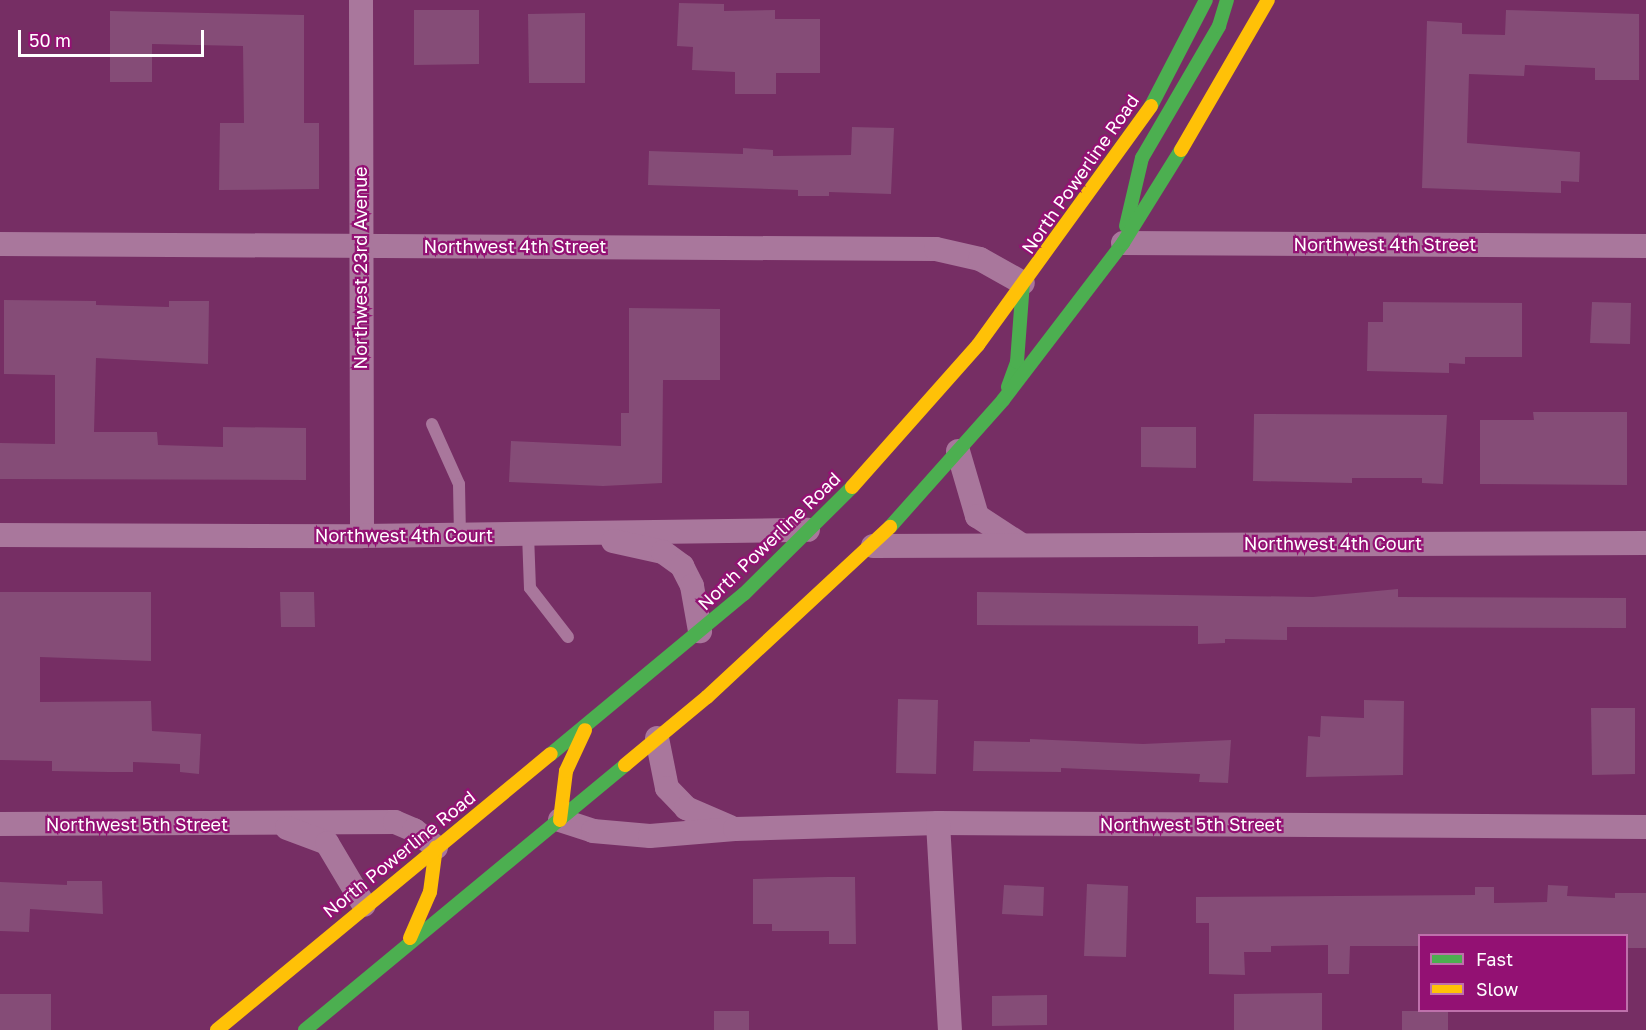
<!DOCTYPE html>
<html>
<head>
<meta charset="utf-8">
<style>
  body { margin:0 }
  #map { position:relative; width:1646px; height:1030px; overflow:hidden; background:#762e64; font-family:"Golos Text",sans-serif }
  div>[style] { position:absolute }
  .building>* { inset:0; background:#854c77 }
  .lane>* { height:12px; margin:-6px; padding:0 6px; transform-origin:6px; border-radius:6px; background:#a9779c }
  .street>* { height:24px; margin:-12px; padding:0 12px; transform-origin:12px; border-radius:12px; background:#a9779c }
  .fast>* { height:14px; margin:-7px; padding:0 7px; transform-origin:7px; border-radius:7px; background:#4caf50 }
  .slow>* { height:14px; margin:-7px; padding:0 7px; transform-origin:7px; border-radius:7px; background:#ffc107 }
  span { translate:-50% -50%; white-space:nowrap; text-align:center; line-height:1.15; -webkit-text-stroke:4.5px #931173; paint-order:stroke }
  .street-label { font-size:18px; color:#fff }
  .legend { position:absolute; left:1418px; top:934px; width:210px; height:78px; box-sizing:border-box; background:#931173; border:2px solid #be70ab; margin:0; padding:8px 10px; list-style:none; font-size:18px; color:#fff }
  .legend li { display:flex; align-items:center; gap:12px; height:30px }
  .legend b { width:30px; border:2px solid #be70ab }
  .scale { position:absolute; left:18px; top:30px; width:186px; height:27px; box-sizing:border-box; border:3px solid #fff; border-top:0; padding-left:8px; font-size:18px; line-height:21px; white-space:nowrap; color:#fff; -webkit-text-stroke:4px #931173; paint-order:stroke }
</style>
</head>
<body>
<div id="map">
  <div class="building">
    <i style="clip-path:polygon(679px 3px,724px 4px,724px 11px,775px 10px,775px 19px,820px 19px,820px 73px,776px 73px,776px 94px,735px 94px,735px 72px,692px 70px,693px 47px,677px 46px)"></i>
    <i style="clip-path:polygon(414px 10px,479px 10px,479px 64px,414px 65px)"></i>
    <i style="clip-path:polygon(1506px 10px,1639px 14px,1639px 80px,1595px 80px,1595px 68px,1525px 65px,1524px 76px,1469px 74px,1467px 143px,1580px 152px,1579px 182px,1561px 181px,1561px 193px,1422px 188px,1427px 21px,1462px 23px,1462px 34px,1505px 35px)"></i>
    <i style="clip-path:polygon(110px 11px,304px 15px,304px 123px,319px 123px,319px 189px,219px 190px,220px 123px,244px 123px,243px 46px,152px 44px,152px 82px,110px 82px)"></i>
    <i style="clip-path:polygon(585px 13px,585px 83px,529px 83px,528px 14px)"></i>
    <i style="clip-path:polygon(852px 127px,894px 128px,891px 194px,829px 192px,829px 196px,798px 196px,798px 190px,648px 185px,649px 151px,743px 154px,743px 148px,773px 150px,773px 156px,851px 155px)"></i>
    <i style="clip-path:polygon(4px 300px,96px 301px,96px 305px,169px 307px,169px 301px,209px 301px,208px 364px,96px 358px,94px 432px,157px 432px,158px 445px,223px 447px,223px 427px,306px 428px,306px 480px,0 479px,0 443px,55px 444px,55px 375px,4px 374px)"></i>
    <i style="clip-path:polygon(1383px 302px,1522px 303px,1522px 357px,1465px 357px,1465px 364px,1449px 363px,1449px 373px,1367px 371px,1368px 322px,1383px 322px)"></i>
    <i style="clip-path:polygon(1592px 302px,1631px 303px,1630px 344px,1590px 343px)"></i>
    <i style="clip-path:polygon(629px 308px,720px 309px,720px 380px,663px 380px,662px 483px,603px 486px,509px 482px,511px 441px,621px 446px,621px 413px,629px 413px)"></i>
    <i style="clip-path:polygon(1533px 412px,1627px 412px,1627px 485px,1480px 484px,1480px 420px,1534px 420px)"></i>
    <i style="clip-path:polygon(1254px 414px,1447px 415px,1443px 484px,1422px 483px,1422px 478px,1352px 478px,1352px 483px,1253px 481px)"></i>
    <i style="clip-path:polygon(1141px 427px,1196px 427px,1196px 468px,1141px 467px)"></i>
    <i style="clip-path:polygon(1398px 589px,1398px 597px,1626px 598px,1626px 628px,1287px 627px,1287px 640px,1225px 639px,1225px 643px,1198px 644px,1198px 626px,977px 625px,977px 592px,1313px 597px)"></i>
    <i style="clip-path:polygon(0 592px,151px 592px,151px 661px,40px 657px,40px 702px,151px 701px,152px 731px,201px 734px,199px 774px,180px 772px,180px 764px,133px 762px,133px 772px,109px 772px,52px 771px,52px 761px,0 760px)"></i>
    <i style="clip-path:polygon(280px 592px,314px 592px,315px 627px,281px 627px)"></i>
    <i style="clip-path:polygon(898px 699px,938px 700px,936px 774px,896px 773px)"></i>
    <i style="clip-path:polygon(1364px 700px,1404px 701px,1403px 775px,1306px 777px,1308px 736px,1320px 737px,1321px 716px,1364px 718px)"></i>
    <i style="clip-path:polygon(1591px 708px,1635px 708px,1635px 774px,1592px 775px)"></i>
    <i style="clip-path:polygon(1030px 739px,1143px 744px,1231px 740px,1228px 783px,1199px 782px,1200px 774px,1061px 768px,1061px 772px,973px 771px,974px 741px,1030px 742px)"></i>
    <i style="clip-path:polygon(828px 877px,855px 877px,856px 944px,829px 944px,829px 931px,772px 931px,772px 924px,753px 924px,753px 879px)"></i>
    <i style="clip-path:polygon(67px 881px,102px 881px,103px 914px,30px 909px,29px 932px,0 931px,0 882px,67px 885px)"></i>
    <i style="clip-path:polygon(1087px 884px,1128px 886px,1126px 957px,1084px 956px)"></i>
    <i style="clip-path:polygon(1004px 885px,1044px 887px,1043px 916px,1002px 914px)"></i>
    <i style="clip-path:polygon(1548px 885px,1568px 886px,1567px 896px,1615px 898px,1615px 893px,1646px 893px,1646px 948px,1626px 948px,1626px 936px,1419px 936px,1419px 946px,1350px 946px,1349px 974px,1328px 974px,1328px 945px,1271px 946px,1271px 952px,1244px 952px,1245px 975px,1209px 974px,1209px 923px,1196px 923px,1196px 897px,1475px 895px,1475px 887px,1494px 887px,1494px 903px,1547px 902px)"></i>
    <i style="clip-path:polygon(1322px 993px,1322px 1030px,1234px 1030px,1234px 994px)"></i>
    <i style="clip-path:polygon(0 994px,51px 994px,51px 1030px,0 1030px)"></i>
    <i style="clip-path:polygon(1047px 995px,1047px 1025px,992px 1026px,992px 996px)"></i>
    <i style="clip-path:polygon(714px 1011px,749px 1011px,749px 1030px,714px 1030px)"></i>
    <i style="clip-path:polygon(1402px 1011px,1448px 1011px,1448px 1030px,1402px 1030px)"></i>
  </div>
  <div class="lane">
    <i style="left:432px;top:424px;width:66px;rotate:65.8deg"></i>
    <i style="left:459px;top:484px;width:51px;rotate:88.9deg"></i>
    <i style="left:528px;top:534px;width:54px;rotate:87.9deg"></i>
    <i style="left:530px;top:588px;width:62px;rotate:52.2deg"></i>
  </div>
  <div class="street">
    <i style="left:361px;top:0;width:536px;rotate:89.89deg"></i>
    <i style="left:1123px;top:243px;width:523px;rotate:0.33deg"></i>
    <i style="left:0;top:244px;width:936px;rotate:0.31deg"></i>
    <i style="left:936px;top:249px;width:45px;rotate:12.8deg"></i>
    <i style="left:980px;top:259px;width:49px;rotate:29.2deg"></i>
    <i style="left:958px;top:451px;width:68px;rotate:73.7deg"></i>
    <i style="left:977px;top:516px;width:51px;rotate:33.1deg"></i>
    <i style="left:0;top:535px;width:362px;rotate:0.2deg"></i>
    <i style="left:362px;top:536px;width:446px;rotate:-0.8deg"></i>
    <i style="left:613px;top:541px;width:51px;rotate:12.4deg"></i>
    <i style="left:663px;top:552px;width:24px;rotate:36deg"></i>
    <i style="left:682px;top:566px;width:22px;rotate:63deg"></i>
    <i style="left:692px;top:586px;width:46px;rotate:79.9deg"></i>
    <i style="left:873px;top:546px;width:773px;rotate:-0.22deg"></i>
    <i style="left:657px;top:738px;width:51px;rotate:78.7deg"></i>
    <i style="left:667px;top:788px;width:28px;rotate:46deg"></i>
    <i style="left:686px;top:808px;width:48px;rotate:23.4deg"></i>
    <i style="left:560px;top:820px;width:35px;rotate:18deg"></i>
    <i style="left:593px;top:831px;width:57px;rotate:5deg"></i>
    <i style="left:650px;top:836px;width:85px;rotate:-4.7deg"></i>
    <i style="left:735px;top:829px;width:203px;rotate:-1.7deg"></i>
    <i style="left:938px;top:823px;width:708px;rotate:0.32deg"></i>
    <i style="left:938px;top:823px;width:207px;rotate:86.7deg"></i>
    <i style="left:0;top:824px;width:395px;rotate:-0.3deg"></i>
    <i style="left:395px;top:822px;width:21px;rotate:23deg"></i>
    <i style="left:414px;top:830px;width:28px;rotate:38deg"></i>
    <i style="left:287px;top:828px;width:43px;rotate:20.6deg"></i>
    <i style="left:327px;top:843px;width:72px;rotate:59.2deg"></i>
  </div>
  <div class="fast">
    <i style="left:1151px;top:106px;width:119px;rotate:-62.6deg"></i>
    <i style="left:1126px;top:226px;width:70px;rotate:-76.8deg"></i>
    <i style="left:1142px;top:158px;width:153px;rotate:-59.7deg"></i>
    <i style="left:1219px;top:26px;width:27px;rotate:-73deg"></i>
    <i style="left:1008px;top:387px;width:27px;rotate:-70deg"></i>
    <i style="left:1017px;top:362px;width:79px;rotate:-85.7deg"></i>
    <i style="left:890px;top:527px;width:170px;rotate:-48.3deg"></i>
    <i style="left:1003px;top:400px;width:198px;rotate:-52.6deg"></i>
    <i style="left:1123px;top:243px;width:110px;rotate:-58.1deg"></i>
    <i style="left:551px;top:754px;width:251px;rotate:-39.7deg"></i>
    <i style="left:744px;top:594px;width:152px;rotate:-44.7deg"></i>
    <i style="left:305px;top:1030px;width:415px;rotate:-39.6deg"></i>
  </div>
  <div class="slow">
    <i style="left:1181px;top:150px;width:173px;rotate:-59.9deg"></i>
    <i style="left:852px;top:487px;width:190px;rotate:-48.4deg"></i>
    <i style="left:978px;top:345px;width:295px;rotate:-54.1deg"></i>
    <i style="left:625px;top:765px;width:107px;rotate:-39.7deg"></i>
    <i style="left:707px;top:697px;width:250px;rotate:-42.9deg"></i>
    <i style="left:560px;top:820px;width:49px;rotate:-83deg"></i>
    <i style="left:566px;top:771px;width:45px;rotate:-65.1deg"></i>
    <i style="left:410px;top:938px;width:50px;rotate:-66.5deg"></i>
    <i style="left:430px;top:892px;width:45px;rotate:-82.4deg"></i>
    <i style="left:217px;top:1030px;width:433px;rotate:-39.6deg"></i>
  </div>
  <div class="street-label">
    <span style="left:1080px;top:174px;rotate:-55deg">North Powerline Road</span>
    <span style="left:1385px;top:244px">Northwest 4th Street</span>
    <span style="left:515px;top:246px">Northwest 4th Street</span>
    <span style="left:360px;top:268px;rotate:-90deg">Northwest 23rd Avenue</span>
    <span style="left:404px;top:535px">Northwest 4th Court</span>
    <span style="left:769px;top:541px;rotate:-44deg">North Powerline Road</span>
    <span style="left:1333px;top:543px">Northwest 4th Court</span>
    <span style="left:137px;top:824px">Northwest 5th Street</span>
    <span style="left:1191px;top:824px">Northwest 5th Street</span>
    <span style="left:399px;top:854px;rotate:-39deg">North Powerline Road</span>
  </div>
  <ul class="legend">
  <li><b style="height:8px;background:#4caf50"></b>Fast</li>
  <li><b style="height:8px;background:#ffc107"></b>Slow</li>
  </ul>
  <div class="scale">50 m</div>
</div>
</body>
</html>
